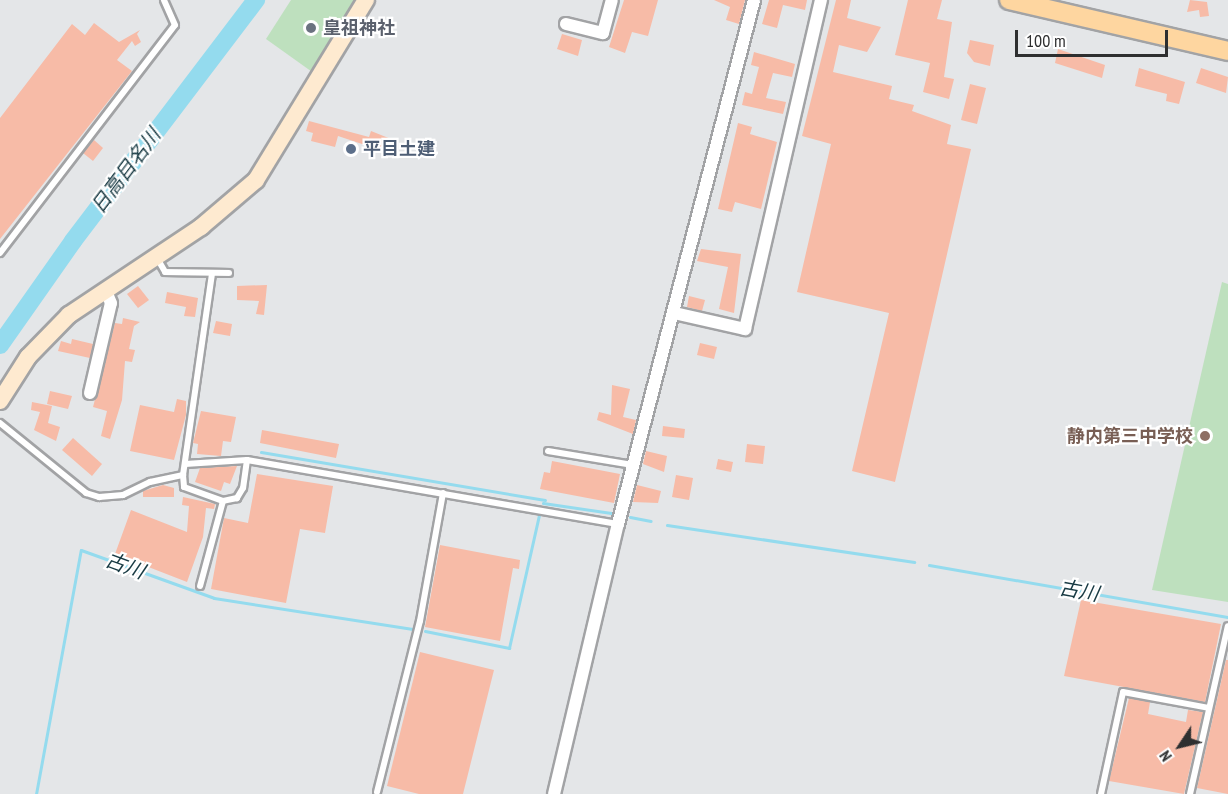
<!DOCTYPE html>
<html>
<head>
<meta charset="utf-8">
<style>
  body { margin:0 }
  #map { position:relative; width:1228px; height:794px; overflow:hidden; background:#e4e6e8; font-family:"PT Sans Narrow","Noto Sans JP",sans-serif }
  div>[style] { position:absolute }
  .green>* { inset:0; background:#bee0be }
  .stream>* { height:3px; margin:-1.5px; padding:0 1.5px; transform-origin:1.5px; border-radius:1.5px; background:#94dbee }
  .river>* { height:18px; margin:-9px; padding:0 9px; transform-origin:9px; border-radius:9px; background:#94dbee }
  .building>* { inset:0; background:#f7bba7 }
  .roads { filter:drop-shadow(2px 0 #a2a3a5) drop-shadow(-2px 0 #a2a3a5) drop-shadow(0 2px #a2a3a5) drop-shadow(0 -2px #a2a3a5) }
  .lane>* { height:6px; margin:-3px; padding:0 3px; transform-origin:3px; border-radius:3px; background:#fff }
  .street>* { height:12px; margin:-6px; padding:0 6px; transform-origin:6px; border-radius:6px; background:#fff }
  .secondary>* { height:16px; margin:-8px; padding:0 8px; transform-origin:8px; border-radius:8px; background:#feead0 }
  .primary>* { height:18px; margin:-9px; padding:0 9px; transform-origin:9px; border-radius:9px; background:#fed6a0 }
  .dots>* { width:16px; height:16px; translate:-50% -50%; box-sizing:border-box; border:3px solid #fff; border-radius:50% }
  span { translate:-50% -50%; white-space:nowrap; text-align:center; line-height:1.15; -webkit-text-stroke:4.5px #fff; paint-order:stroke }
  .worship-label { font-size:18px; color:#5b616d; font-weight:700 }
  .left { translate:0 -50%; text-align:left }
  .service-label { font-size:18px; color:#4e5e75; font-weight:700 }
  .education-label { font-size:18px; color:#785e54; font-weight:700 }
  .right { translate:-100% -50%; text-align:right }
  .water-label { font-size:20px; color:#183a43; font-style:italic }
  .north { position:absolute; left:1150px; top:716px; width:60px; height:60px; -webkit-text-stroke:4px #fff; paint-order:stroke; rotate:235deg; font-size:16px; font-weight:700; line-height:24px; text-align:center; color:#2e2f30 }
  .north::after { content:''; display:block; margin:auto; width:21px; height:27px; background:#2e2f30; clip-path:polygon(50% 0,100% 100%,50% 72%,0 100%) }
  .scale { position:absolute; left:1015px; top:30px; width:153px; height:27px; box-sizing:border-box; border:3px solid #2e2f30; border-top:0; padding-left:8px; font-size:18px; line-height:21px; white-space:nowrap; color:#2e2f30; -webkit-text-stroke:4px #fff; paint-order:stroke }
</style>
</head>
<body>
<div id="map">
  <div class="green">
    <i style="clip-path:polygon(291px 0,362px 0,315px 74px,266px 39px)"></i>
    <i style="clip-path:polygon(1222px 282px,1228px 284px,1228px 602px,1152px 590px)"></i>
  </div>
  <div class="stream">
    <i style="left:261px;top:452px;width:288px;rotate:9.6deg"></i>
    <i style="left:543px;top:503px;width:69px;rotate:8.4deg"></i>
    <i style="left:630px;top:517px;width:21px;rotate:11deg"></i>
    <i style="left:667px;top:525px;width:250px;rotate:8.5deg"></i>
    <i style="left:929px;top:565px;width:303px;rotate:9.9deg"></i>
    <i style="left:425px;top:631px;width:86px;rotate:11.4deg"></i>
    <i style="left:509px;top:648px;width:136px;rotate:-77.3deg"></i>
    <i style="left:36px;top:794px;width:248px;rotate:-79.6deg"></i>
    <i style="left:81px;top:550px;width:141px;rotate:19.8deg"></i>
    <i style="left:214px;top:598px;width:201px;rotate:8.9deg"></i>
  </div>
  <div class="river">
    <i style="left:0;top:345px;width:127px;rotate:-54.9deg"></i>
    <i style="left:73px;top:241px;width:303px;rotate:-52.8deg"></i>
  </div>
  <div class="building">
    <i style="clip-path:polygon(624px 0,658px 0,648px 36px,632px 32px,625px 53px,609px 47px)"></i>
    <i style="clip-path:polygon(714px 0,745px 0,739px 24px,726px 20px,730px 7px)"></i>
    <i style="clip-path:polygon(769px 0,807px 0,805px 10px,783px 5px,777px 28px,762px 24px)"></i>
    <i style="clip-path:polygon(836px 0,851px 0,847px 18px,881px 27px,867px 52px,839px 45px,833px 72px,892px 86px,889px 99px,914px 105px,912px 111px,951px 125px,947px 144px,971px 149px,895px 482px,852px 471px,889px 313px,797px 292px,831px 144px,802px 136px)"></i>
    <i style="clip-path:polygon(908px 0,942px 0,937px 19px,952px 22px,944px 77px,954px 79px,949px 99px,923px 92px,930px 63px,895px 55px)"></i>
    <i style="clip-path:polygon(1190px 0,1207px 2px,1209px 16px,1200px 17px,1199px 10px,1187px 12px)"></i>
    <i style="clip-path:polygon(94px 23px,119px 42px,140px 30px,137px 34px,141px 42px,135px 46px,132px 41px,117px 60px,132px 71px,0 239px,0 118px,72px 24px,85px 35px)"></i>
    <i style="clip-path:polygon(562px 34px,582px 40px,578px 56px,557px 49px)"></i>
    <i style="clip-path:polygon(970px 40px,994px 45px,990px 66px,974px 62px,967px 53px)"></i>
    <i style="clip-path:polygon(1058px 49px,1105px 65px,1102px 78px,1055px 63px)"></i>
    <i style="clip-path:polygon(754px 52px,795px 64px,792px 77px,773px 73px,766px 98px,786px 102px,783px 114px,742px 105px,745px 92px,752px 94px,759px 67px,751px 65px)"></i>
    <i style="clip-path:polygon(1139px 68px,1185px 82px,1179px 104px,1166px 101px,1167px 94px,1135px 86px)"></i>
    <i style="clip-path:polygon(1201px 68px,1228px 77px,1226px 93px,1196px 83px)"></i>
    <i style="clip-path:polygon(970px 84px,986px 88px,977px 124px,961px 120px)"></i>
    <i style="clip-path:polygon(309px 121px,369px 137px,371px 131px,391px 139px,388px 147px,382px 145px,380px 150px,338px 136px,335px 147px,311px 141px,313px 133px,306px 131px)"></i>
    <i style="clip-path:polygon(738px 123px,752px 127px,750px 134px,777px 142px,761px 209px,735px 202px,732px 212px,718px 209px)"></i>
    <i style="clip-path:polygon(94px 140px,103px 148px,93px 161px,83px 153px)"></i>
    <i style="clip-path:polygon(701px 249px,741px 254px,734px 313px,719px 309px,728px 267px,697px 261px)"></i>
    <i style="clip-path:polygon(267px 285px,264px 315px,256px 314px,259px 301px,237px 300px,237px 286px)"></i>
    <i style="clip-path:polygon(138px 286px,149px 300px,138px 308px,127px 294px)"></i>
    <i style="clip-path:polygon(167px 292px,198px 298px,195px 317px,184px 316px,186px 307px,165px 303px)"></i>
    <i style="clip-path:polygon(689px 296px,705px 300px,702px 311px,687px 307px)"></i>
    <i style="clip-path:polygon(123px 318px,140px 322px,134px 326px,129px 349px,135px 350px,132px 362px,125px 361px,122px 400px,110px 439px,101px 436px,107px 411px,93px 407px,115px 323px,122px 324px)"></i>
    <i style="clip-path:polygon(216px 321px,232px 324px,230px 336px,213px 333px)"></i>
    <i style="clip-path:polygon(72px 339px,93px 344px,90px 358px,58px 351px,61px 341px,71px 344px)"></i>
    <i style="clip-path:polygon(700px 343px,717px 347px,714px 359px,697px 355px)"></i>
    <i style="clip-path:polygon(612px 385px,630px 389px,623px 417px,636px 420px,633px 434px,597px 420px,599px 412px,611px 415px)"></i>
    <i style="clip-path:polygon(50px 391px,72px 396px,68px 409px,47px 404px)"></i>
    <i style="clip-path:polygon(177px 399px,186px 401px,186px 415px,174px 460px,130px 451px,140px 405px,174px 412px)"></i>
    <i style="clip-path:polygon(32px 402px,52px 406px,48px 423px,60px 427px,56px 441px,34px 430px,40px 412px,31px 410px)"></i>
    <i style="clip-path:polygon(201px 411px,236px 417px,231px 442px,223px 441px,221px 456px,197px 454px,198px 444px,193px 443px)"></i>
    <i style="clip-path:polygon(663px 426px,685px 429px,684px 438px,662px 436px)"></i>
    <i style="clip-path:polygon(262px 430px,339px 444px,336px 458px,260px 443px)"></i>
    <i style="clip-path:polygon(73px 438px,102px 464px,92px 476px,62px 450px)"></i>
    <i style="clip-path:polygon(747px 444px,765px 446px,763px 464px,745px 462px)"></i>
    <i style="clip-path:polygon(646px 451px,667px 456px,664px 472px,643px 464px)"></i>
    <i style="clip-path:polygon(718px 459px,733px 462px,731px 472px,716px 469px)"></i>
    <i style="clip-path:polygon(552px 461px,620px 474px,614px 503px,540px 489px,544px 472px,550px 473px)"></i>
    <i style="clip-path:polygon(237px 466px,230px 484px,224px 482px,221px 491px,195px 482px,200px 468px)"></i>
    <i style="clip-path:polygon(257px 474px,333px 486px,325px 533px,300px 529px,286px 603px,211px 589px,224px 518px,248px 523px)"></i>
    <i style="clip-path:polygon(676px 475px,693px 478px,689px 500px,672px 497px)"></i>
    <i style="clip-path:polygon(163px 485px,174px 488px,174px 497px,143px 497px,143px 491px)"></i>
    <i style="clip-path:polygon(637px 485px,661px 491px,658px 503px,633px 502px)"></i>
    <i style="clip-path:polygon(183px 497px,215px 504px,214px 509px,206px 508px,203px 537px,187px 582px,115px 554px,131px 510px,187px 532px,189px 506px,182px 505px)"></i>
    <i style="clip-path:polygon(440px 545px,520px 560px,519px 569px,513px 568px,500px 641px,425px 627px)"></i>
    <i style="clip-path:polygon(1081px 600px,1221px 624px,1205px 702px,1064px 676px)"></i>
    <i style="clip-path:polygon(420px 652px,494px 670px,463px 794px,419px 794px,387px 786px)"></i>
    <i style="clip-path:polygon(1226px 660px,1228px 660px,1228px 794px,1197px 788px)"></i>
    <i style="clip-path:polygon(1129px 698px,1150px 702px,1148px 714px,1186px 722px,1188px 710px,1203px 712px,1184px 794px,1109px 781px)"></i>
  </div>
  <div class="roads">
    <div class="lane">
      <i style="left:0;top:253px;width:287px;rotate:-52.5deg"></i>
      <i style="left:175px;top:25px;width:27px;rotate:-114deg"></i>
      <i style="left:157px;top:258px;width:16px;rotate:60deg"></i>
      <i style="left:165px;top:272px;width:64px;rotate:0.9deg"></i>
      <i style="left:0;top:423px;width:111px;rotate:39.1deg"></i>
      <i style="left:86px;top:493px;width:14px;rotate:17deg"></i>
      <i style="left:99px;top:497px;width:24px;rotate:-5deg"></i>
      <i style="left:123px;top:495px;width:30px;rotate:-26deg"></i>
      <i style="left:150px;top:482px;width:34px;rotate:-12deg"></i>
      <i style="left:183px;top:475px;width:203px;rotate:-81.8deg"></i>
      <i style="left:548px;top:451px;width:86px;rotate:9.4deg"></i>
      <i style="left:247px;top:460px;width:376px;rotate:9.8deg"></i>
      <i style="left:185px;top:464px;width:62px;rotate:-3.7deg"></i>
      <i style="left:247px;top:460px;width:28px;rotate:98deg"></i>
      <i style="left:243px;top:488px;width:12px;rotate:121deg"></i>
      <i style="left:237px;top:498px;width:14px;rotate:168deg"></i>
      <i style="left:223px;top:501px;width:88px;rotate:105.1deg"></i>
      <i style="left:183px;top:475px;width:12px;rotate:85deg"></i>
      <i style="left:184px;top:487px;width:41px;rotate:19.7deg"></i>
      <i style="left:377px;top:792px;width:176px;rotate:-75.9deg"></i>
      <i style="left:420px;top:621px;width:130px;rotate:-79.8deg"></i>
      <i style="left:1101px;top:794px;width:104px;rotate:-77.8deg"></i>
      <i style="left:1123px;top:692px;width:87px;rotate:10.5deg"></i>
      <i style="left:1190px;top:794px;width:172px;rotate:-77.3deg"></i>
    </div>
    <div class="street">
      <i style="left:566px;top:24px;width:38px;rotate:14deg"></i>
      <i style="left:603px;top:33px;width:34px;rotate:-75deg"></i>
      <i style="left:674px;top:313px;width:73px;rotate:12.7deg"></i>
      <i style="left:745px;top:329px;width:338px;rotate:-77deg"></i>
      <i style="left:90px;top:393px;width:92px;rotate:-76.9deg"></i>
      <i style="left:111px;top:303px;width:13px;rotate:-113deg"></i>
      <i style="left:554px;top:794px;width:277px;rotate:-76.7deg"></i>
      <i style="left:618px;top:524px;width:541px;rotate:-75.45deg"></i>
    </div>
    <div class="secondary">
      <i style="left:0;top:401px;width:52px;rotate:-57.5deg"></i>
      <i style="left:28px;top:357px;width:59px;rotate:-45.7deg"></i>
      <i style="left:69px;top:315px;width:159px;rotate:-33.7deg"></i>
      <i style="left:201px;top:227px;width:72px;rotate:-40.5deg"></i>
      <i style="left:256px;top:180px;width:211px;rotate:-58.6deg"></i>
    </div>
    <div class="primary">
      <i style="left:1009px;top:0;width:225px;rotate:13.1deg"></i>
    </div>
  </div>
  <div class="dots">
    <i style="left:311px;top:28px;background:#6b7280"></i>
    <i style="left:351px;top:149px;background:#5c6f8a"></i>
    <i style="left:1205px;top:436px;background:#8d6e63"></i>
  </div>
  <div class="worship-label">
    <span class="left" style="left:323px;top:28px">皇祖神社</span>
  </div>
  <div class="service-label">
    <span class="left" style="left:363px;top:149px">平目土建</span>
  </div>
  <div class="education-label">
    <span class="right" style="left:1193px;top:436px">静内第三中学校</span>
  </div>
  <div class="water-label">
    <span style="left:126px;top:171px;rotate:-53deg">日高目名川</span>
    <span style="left:125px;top:566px;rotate:20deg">古川</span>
    <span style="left:1079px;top:591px;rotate:10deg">古川</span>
  </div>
  <div class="north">N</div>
  <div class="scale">100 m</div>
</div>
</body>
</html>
